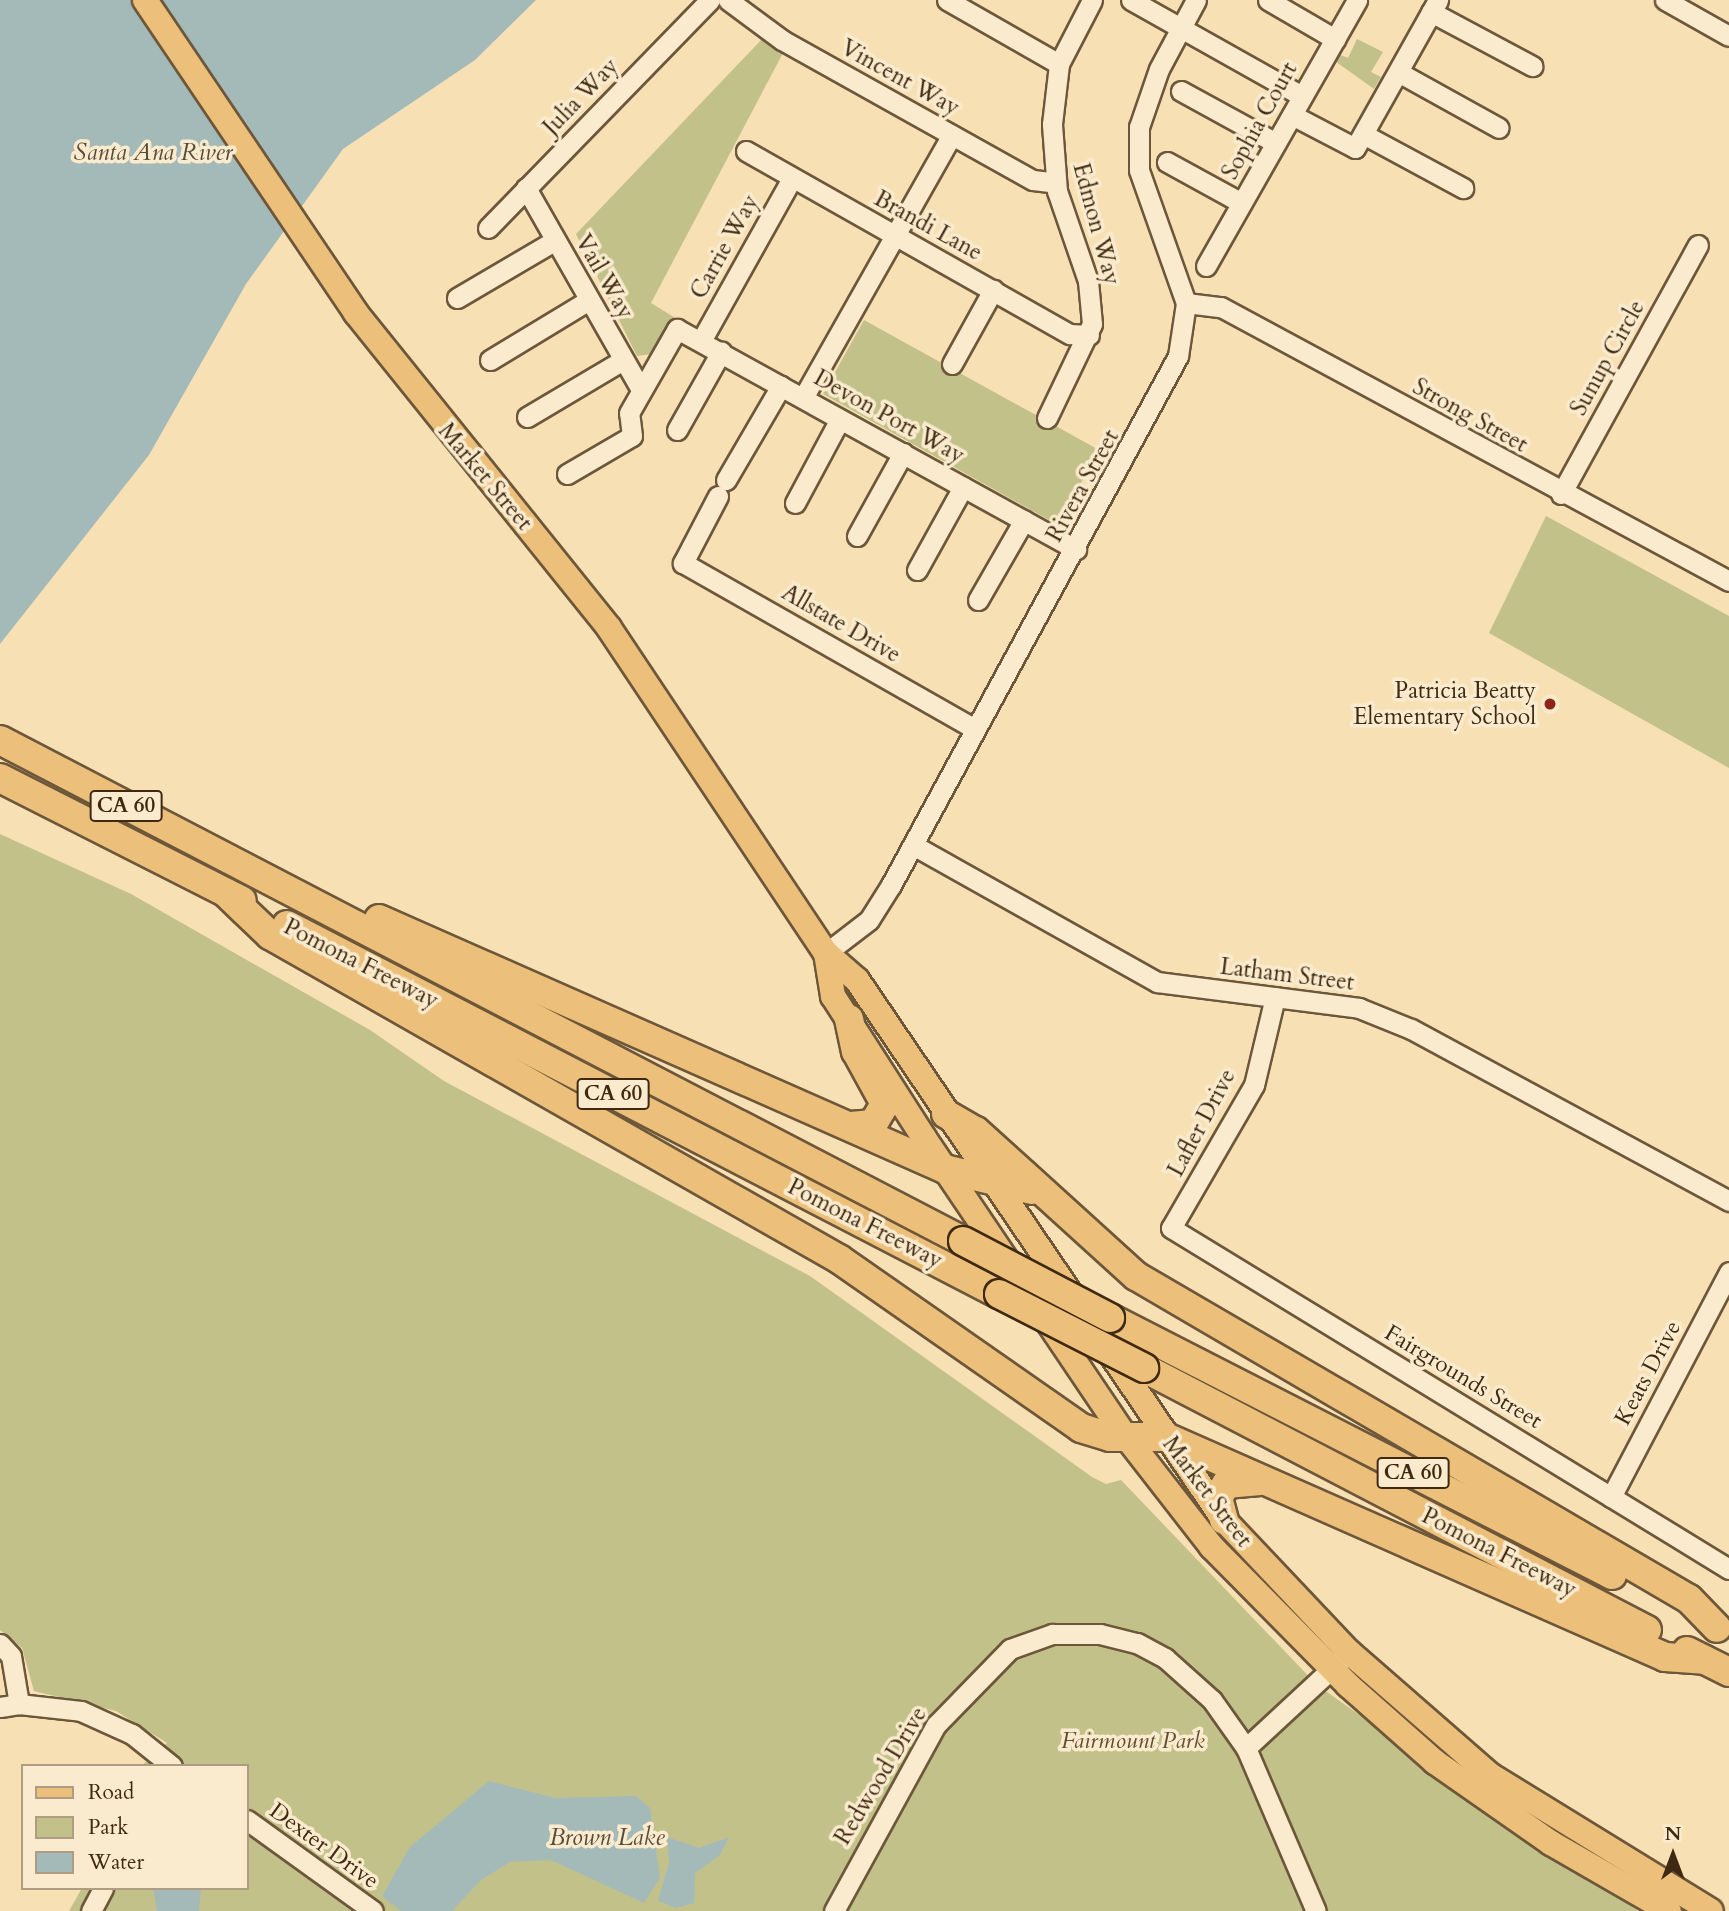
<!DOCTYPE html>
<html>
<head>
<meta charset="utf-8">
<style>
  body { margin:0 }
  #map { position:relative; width:1729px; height:1911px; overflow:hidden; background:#f7e0b4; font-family:Cardo,serif }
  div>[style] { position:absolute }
  .green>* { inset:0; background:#c2c189 }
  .water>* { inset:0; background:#a4bab9 }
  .roads { filter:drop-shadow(2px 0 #6d573a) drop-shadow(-2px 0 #6d573a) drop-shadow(0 2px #6d573a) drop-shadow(0 -2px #6d573a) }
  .minor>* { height:19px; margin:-9.5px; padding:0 9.5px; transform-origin:9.5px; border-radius:9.5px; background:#faebce }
  .major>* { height:24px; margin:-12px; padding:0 12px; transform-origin:12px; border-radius:12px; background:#ecc07a }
  .highway>* { height:28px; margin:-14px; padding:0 14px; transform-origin:14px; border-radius:14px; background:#ecc07a }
  .bridges { filter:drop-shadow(2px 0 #3f2912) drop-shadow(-2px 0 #3f2912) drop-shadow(0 2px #3f2912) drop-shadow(0 -2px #3f2912) }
  .highway-bridge>* { height:28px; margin:-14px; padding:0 14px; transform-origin:14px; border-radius:14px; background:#ecc07a }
  .dots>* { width:19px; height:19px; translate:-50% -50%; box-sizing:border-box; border:4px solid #faebce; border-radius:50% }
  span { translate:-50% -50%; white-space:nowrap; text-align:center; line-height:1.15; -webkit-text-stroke:7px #faebce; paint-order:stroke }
  .shield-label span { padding:2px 5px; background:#faebce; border:2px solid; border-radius:5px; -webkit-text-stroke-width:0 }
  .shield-label { font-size:21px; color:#3f2912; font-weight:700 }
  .street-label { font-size:23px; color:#3f2912 }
  .poi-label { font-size:23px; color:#3f2912 }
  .right { translate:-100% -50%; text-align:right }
  .park-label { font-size:23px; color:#604f30; font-style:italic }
  .water-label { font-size:24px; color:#584d3c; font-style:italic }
  .legend { position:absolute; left:21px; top:1764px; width:228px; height:126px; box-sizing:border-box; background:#faebce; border:2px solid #af9d83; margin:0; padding:9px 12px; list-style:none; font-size:21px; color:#3f2912 }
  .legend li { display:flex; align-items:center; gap:14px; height:35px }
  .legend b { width:35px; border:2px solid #af9d83 }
  .north { position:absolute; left:1638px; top:1820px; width:70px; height:70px; -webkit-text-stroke:5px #faebce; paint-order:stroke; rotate:0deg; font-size:19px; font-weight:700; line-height:28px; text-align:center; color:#3f2912 }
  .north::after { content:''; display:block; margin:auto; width:24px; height:32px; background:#3f2912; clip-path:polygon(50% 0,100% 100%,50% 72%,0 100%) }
</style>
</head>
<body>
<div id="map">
  <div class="green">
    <i style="clip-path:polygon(764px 37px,784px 51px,651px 303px,677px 319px,651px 354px,637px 356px,576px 234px)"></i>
    <i style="clip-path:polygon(1357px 39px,1383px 52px,1371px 72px,1381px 77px,1374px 89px,1335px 61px,1338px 54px,1348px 58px)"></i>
    <i style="clip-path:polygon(864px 320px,1099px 450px,1058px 525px,823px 394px)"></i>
    <i style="clip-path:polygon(1546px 516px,1729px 616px,1729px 768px,1489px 633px)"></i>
    <i style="clip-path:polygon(0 834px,131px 894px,370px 1030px,444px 1081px,810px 1276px,1092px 1477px,1106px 1484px,1121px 1480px,1317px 1685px,1638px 1911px,69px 1911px,82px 1888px,247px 1888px,247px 1766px,141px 1766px,167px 1743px,116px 1711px,34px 1691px,22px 1648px,0 1630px)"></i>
  </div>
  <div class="water">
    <i style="clip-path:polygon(0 0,536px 0,475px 60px,343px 149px,246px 284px,149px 455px,0 644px)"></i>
    <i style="clip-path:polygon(489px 1781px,555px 1798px,636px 1796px,650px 1808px,660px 1878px,644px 1903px,551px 1860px,510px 1862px,481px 1880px,452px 1911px,401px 1911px,382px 1896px,410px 1847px)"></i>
    <i style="clip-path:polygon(667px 1837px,699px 1848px,729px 1837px,720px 1855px,695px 1873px,694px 1903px,676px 1908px,658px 1901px,669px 1863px)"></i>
    <i style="clip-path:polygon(153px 1888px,201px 1888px,199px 1911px,157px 1911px)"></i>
  </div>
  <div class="roads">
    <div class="minor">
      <i style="left:728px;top:0;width:67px;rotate:36.5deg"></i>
      <i style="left:782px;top:40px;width:287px;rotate:29.2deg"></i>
      <i style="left:1033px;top:180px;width:23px;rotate:7deg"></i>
      <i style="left:947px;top:0;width:129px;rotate:29.7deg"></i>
      <i style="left:1131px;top:0;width:196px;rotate:29.3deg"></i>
      <i style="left:1268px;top:0;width:78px;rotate:30.2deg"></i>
      <i style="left:1665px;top:0;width:73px;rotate:29.4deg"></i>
      <i style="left:1431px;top:12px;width:115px;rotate:28.1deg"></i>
      <i style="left:1398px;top:72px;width:115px;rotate:29deg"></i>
      <i style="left:1181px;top:91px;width:108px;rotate:28.7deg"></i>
      <i style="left:1292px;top:115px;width:71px;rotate:27.6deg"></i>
      <i style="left:1355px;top:148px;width:170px;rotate:-60.7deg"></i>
      <i style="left:1363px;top:134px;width:114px;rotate:28.4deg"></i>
      <i style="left:746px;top:151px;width:372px;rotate:29.5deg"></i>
      <i style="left:1070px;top:334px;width:19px;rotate:3deg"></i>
      <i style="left:1167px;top:162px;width:85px;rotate:28.7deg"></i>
      <i style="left:526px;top:188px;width:232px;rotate:60.3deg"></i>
      <i style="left:488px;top:228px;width:318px;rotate:-45.8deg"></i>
      <i style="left:1206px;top:266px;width:306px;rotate:-60.4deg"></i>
      <i style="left:457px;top:298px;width:113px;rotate:-30.4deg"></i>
      <i style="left:1186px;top:303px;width:35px;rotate:7deg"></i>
      <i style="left:1221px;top:307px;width:577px;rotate:28.34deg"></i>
      <i style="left:701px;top:341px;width:187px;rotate:-60.8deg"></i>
      <i style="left:490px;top:360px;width:116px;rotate:-31.2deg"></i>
      <i style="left:952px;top:364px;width:85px;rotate:-61deg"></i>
      <i style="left:803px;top:398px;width:302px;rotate:-60.5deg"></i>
      <i style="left:527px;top:417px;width:112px;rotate:-30.7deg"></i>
      <i style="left:1047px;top:418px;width:104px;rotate:-64.4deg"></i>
      <i style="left:1092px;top:324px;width:43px;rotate:-95.3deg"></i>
      <i style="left:1088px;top:281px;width:95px;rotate:-109deg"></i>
      <i style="left:1057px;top:191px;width:67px;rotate:-94.3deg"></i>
      <i style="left:1052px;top:124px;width:60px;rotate:-83.3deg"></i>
      <i style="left:1059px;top:64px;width:72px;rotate:-62.7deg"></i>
      <i style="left:677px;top:430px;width:90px;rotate:-60.6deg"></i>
      <i style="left:567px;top:474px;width:75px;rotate:-30.3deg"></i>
      <i style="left:632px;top:436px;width:23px;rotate:-97deg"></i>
      <i style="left:629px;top:413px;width:97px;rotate:-60.3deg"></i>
      <i style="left:677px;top:329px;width:456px;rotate:28.9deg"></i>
      <i style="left:726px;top:480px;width:109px;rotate:-59.7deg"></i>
      <i style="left:1561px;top:494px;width:284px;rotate:-61.2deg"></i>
      <i style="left:718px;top:496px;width:76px;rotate:117.6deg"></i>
      <i style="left:683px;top:563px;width:335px;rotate:29.6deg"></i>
      <i style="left:795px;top:503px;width:95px;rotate:-61.8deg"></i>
      <i style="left:857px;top:536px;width:95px;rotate:-61deg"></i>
      <i style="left:917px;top:570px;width:95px;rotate:-61deg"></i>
      <i style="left:978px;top:600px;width:92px;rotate:-60.1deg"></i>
      <i style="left:913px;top:845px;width:280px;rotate:29.3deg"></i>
      <i style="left:1157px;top:982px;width:204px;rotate:7.3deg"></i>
      <i style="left:1359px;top:1008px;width:56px;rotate:22deg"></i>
      <i style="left:1411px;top:1029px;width:362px;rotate:28.4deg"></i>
      <i style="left:826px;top:953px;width:54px;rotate:-37.5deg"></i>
      <i style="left:869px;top:920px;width:41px;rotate:-57.8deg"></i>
      <i style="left:891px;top:885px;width:602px;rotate:-61.52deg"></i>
      <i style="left:1178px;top:356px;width:54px;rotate:-81.4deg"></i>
      <i style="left:1186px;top:303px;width:141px;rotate:-109.5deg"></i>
      <i style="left:1139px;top:170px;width:43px;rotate:-90deg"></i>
      <i style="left:1139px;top:127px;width:61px;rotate:-71deg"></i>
      <i style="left:1159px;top:69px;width:78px;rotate:-61.8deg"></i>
      <i style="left:1275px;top:997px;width:90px;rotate:103.4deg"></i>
      <i style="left:1254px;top:1085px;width:165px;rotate:120.1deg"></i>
      <i style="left:1171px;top:1228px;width:654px;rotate:31.43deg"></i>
      <i style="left:1611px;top:1497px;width:254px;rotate:-62.3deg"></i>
      <i style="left:0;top:1644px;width:16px;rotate:47deg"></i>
      <i style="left:11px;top:1656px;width:49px;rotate:80.5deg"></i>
      <i style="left:19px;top:1704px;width:62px;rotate:6.4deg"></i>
      <i style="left:81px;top:1711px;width:56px;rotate:24.3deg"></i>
      <i style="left:132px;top:1734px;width:51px;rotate:38.7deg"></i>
      <i style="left:0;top:1707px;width:19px;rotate:-9deg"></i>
      <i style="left:1246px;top:1748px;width:128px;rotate:-42.8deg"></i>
      <i style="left:247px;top:1820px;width:155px;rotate:35.8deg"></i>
      <i style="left:91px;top:1911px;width:26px;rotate:-62deg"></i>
      <i style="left:834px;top:1911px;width:212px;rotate:-61.3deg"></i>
      <i style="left:936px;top:1725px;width:106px;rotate:-45.8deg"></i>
      <i style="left:1010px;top:1649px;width:45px;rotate:-19.7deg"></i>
      <i style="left:1052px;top:1634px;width:48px"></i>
      <i style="left:1100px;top:1634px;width:38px;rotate:14deg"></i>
      <i style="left:1137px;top:1643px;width:32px;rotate:28deg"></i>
      <i style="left:1165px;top:1658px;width:63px;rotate:41.8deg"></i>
      <i style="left:1212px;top:1700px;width:59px;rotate:54.7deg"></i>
      <i style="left:1246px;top:1748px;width:177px;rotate:66.8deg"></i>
    </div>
    <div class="major">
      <i style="left:145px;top:0;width:377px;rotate:56deg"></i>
      <i style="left:356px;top:313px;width:404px;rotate:51.2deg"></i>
      <i style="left:609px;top:628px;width:391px;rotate:56.3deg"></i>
      <i style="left:826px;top:953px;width:41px;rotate:41.1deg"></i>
      <i style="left:857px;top:980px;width:653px;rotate:55.8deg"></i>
      <i style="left:1224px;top:1520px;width:182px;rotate:46.6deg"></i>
      <i style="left:1349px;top:1652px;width:187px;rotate:41.1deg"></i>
      <i style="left:1490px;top:1775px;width:259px;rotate:31.6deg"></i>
      <i style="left:826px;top:953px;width:44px;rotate:80.8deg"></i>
      <i style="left:833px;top:996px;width:169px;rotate:57.3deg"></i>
      <i style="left:924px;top:1138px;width:357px;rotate:56deg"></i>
      <i style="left:1124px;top:1434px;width:143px;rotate:52.1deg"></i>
      <i style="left:1212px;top:1547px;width:194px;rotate:45.4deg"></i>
      <i style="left:1348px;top:1685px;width:116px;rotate:41.5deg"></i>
      <i style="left:1435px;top:1762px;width:141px;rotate:34.9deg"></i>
      <i style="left:1551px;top:1843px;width:136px;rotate:30deg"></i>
    </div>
    <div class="highway">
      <i style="left:0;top:740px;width:1086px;rotate:27.49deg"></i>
      <i style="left:0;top:778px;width:271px;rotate:26.9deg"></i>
      <i style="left:226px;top:893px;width:61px;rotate:43.7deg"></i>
      <i style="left:270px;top:935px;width:655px;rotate:29.66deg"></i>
      <i style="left:839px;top:1259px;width:295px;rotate:34.9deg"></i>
      <i style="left:1081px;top:1428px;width:30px;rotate:17deg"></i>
      <i style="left:1110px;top:1437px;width:56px"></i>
      <i style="left:1166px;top:1437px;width:545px;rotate:23.79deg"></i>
      <i style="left:1665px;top:1657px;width:39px;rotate:4deg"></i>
      <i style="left:379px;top:919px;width:619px;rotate:23.83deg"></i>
      <i style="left:945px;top:1169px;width:89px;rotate:13.6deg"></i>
      <i style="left:287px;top:925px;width:802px;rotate:27.4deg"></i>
      <i style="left:849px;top:1019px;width:33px;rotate:78deg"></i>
      <i style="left:856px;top:1051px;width:60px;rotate:61.3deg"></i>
      <i style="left:885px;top:1104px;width:23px;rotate:121deg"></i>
      <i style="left:873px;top:1124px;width:22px;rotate:175deg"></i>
      <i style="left:946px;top:1114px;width:34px;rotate:30deg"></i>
      <i style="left:976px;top:1131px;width:216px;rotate:42.2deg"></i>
      <i style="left:1136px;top:1276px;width:640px;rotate:30.29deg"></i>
      <i style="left:1689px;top:1599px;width:40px;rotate:46deg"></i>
      <i style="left:1110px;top:1318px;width:564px;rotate:27.11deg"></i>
      <i style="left:1144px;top:1368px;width:567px;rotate:27.51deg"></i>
      <i style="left:1224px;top:1520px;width:23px;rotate:-105deg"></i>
      <i style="left:1218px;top:1498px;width:16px;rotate:-60deg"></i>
      <i style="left:1226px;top:1484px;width:34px;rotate:-5deg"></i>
      <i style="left:1687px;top:1651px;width:47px;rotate:26.6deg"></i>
    </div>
  </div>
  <div class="bridges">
    <div class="highway-bridge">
      <i style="left:963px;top:1241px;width:166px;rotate:27.6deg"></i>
      <i style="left:999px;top:1294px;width:163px;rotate:27deg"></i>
    </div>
  </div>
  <div class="dots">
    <i style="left:1550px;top:704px;background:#8f2418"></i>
  </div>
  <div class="shield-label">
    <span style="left:126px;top:806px">CA 60</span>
    <span style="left:613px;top:1094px">CA 60</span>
    <span style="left:1413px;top:1473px">CA 60</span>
  </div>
  <div class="street-label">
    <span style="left:900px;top:78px;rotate:29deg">Vincent Way</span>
    <span style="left:581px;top:97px;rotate:-46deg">Julia Way</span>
    <span style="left:1260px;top:121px;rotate:-61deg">Sophia Court</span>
    <span style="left:1096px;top:224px;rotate:75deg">Edmon Way</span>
    <span style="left:928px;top:226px;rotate:29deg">Brandi Lane</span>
    <span style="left:725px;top:247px;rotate:-61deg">Carrie Way</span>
    <span style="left:604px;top:277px;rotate:60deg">Vail Way</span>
    <span style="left:1608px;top:358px;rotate:-61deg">Sunup Circle</span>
    <span style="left:1470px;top:416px;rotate:29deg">Strong Street</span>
    <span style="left:889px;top:417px;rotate:29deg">Devon Port Way</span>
    <span style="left:485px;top:477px;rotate:50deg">Market Street</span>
    <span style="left:1083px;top:486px;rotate:-61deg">Rivera Street</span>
    <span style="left:841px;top:624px;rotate:30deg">Allstate Drive</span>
    <span style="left:361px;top:964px;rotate:27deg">Pomona Freeway</span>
    <span style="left:1287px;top:975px;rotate:7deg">Latham Street</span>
    <span style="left:1202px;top:1123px;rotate:-62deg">Lafler Drive</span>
    <span style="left:865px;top:1224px;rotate:27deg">Pomona Freeway</span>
    <span style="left:1648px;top:1373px;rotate:-62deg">Keats Drive</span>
    <span style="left:1463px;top:1377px;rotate:31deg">Fairgrounds Street</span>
    <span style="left:1207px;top:1492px;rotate:53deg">Market Street</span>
    <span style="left:1499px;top:1553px;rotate:27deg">Pomona Freeway</span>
    <span style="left:881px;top:1776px;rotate:-59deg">Redwood Drive</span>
    <span style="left:324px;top:1846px;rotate:36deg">Dexter Drive</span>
  </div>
  <div class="poi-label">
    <span class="right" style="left:1536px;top:704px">Patricia Beatty<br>Elementary School</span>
  </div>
  <div class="park-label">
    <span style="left:1133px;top:1741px">Fairmount Park</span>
  </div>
  <div class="water-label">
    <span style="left:153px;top:153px">Santa Ana River</span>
    <span style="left:607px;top:1838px">Brown Lake</span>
  </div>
  <ul class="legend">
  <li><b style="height:9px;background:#ecc07a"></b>Road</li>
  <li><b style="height:19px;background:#c2c189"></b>Park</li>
  <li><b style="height:19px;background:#a4bab9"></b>Water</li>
  </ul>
  <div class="north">N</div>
</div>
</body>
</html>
